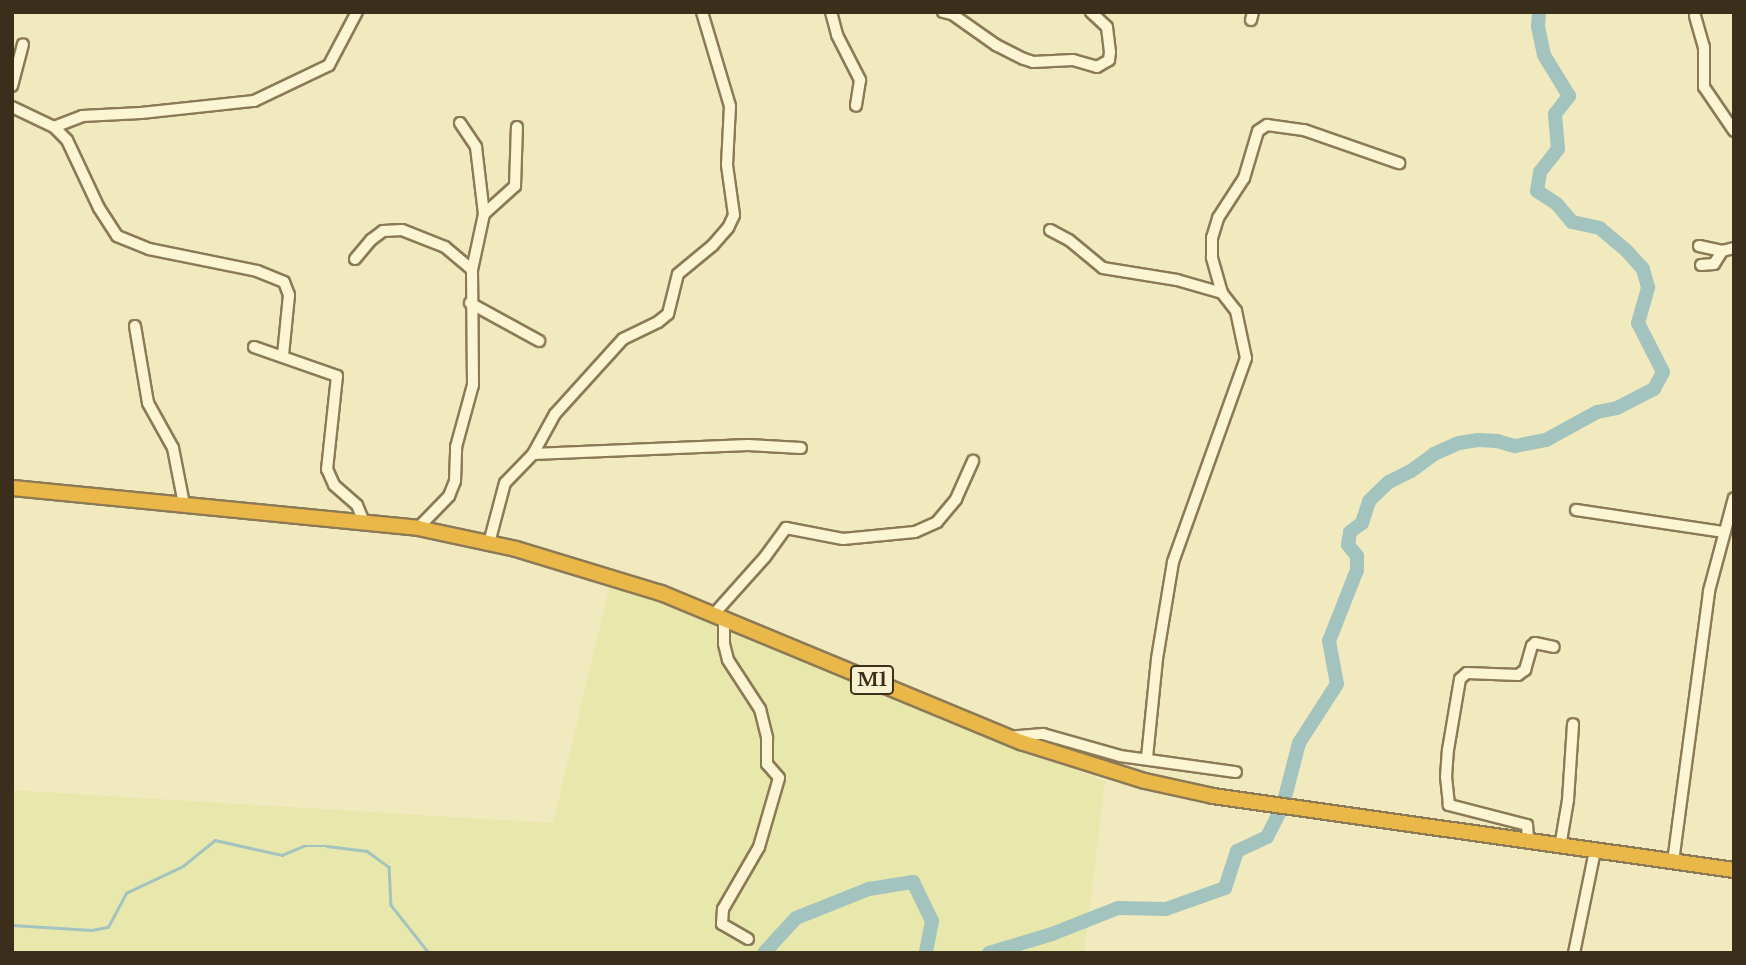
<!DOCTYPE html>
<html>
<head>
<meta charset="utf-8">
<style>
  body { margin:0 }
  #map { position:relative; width:1746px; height:965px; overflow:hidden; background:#f2eabf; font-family:"Libre Baskerville",serif }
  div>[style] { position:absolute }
  .farmland>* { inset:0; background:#e8e7ac }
  .stream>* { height:2.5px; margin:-1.25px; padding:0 1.25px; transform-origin:1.25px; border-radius:1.25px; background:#a3c3be }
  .river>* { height:14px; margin:-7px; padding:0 7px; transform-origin:7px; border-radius:7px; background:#a3c3be }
  .roads { filter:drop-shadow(2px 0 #8c7a56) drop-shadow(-2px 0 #8c7a56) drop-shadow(0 2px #8c7a56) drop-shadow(0 -2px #8c7a56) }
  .minor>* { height:10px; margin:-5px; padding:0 5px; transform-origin:5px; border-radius:5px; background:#fcf5d3 }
  .highway>* { height:14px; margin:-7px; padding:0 7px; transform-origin:7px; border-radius:7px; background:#eab848 }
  span { translate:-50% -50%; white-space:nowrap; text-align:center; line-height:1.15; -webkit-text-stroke:5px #f9f2d0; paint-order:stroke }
  .shield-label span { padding:2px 5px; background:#f9f2d0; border:2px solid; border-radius:5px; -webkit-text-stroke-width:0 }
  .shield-label { font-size:19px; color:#3b2f1c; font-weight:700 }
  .frame { position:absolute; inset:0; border:14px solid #3b2f1c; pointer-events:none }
</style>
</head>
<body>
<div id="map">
  <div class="farmland">
    <i style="clip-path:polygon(613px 572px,1105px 782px,1084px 953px,12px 953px,12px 790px,553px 823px)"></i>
  </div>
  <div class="stream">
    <i style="left:12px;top:925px;width:80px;rotate:3.6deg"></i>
    <i style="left:92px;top:930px;width:16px;rotate:-11deg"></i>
    <i style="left:108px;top:927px;width:38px;rotate:-62deg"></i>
    <i style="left:126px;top:893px;width:63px;rotate:-25.3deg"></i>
    <i style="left:183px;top:866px;width:41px;rotate:-39.1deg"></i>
    <i style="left:215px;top:840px;width:69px;rotate:12.6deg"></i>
    <i style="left:282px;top:855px;width:23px;rotate:-23deg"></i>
    <i style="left:303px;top:846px;width:24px"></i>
    <i style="left:327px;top:846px;width:40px;rotate:7.1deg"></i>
    <i style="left:367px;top:851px;width:27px;rotate:36deg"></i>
    <i style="left:389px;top:867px;width:38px;rotate:87deg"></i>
    <i style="left:391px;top:905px;width:61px;rotate:51.6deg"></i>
  </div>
  <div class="river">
    <i style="left:1284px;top:801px;width:60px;rotate:-75.5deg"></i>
    <i style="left:1299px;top:743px;width:70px;rotate:-57.2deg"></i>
    <i style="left:1337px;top:684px;width:44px;rotate:-100.5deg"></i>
    <i style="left:1329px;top:641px;width:76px;rotate:-68.5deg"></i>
    <i style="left:1357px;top:570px;width:14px;rotate:-90deg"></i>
    <i style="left:1357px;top:556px;width:14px;rotate:-129deg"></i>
    <i style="left:1348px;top:545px;width:13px;rotate:-81deg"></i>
    <i style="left:1350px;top:532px;width:15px;rotate:-37deg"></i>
    <i style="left:1362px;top:523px;width:23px;rotate:-72deg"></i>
    <i style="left:1369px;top:501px;width:28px;rotate:-44deg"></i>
    <i style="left:1389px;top:482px;width:25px;rotate:-27deg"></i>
    <i style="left:1411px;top:471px;width:29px;rotate:-36deg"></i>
    <i style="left:1434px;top:454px;width:27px;rotate:-24deg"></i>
    <i style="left:1459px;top:443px;width:19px;rotate:-9deg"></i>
    <i style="left:1478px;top:440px;width:19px;rotate:3deg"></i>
    <i style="left:1497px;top:441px;width:19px;rotate:16deg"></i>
    <i style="left:1515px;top:446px;width:32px;rotate:-11deg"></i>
    <i style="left:1546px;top:440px;width:58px;rotate:-28.8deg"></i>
    <i style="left:1597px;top:412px;width:20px;rotate:-11deg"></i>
    <i style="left:1617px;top:408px;width:42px;rotate:-27.2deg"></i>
    <i style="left:1654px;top:389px;width:19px;rotate:-62deg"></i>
    <i style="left:1663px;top:372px;width:55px;rotate:-117deg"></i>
    <i style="left:1638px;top:323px;width:37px;rotate:-74deg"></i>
    <i style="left:1648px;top:287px;width:19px;rotate:-106deg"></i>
    <i style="left:1643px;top:269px;width:24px;rotate:-132deg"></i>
    <i style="left:1627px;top:251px;width:35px;rotate:-140deg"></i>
    <i style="left:1600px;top:228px;width:29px;rotate:-168deg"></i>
    <i style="left:1572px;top:222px;width:23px;rotate:-130deg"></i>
    <i style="left:1557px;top:204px;width:24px;rotate:-147deg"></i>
    <i style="left:1537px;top:191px;width:19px;rotate:-81deg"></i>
    <i style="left:1540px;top:172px;width:29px;rotate:-52deg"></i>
    <i style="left:1558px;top:149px;width:35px;rotate:-95deg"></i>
    <i style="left:1555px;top:114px;width:23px;rotate:-52deg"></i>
    <i style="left:1569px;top:96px;width:48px;rotate:-121.4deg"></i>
    <i style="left:1544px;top:55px;width:30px;rotate:-102deg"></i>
    <i style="left:1538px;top:26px;width:14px;rotate:-86deg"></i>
    <i style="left:764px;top:953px;width:47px;rotate:-47.6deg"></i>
    <i style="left:796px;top:918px;width:79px;rotate:-21.7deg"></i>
    <i style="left:869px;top:889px;width:45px;rotate:-9deg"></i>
    <i style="left:913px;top:882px;width:43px;rotate:64deg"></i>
    <i style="left:932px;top:921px;width:33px;rotate:101deg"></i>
    <i style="left:989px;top:953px;width:66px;rotate:-16.8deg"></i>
    <i style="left:1052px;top:934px;width:71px;rotate:-21.5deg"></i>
    <i style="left:1118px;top:908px;width:48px;rotate:1.2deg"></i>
    <i style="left:1166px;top:909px;width:63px;rotate:-19.6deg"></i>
    <i style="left:1225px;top:888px;width:39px;rotate:-72deg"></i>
    <i style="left:1237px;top:851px;width:33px;rotate:-25deg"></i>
    <i style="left:1267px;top:837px;width:28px;rotate:-63deg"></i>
  </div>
  <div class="roads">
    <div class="minor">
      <i style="left:831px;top:12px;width:24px;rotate:75deg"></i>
      <i style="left:837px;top:35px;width:51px;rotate:62.9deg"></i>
      <i style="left:860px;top:80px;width:26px;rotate:99deg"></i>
      <i style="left:943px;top:12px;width:9px;rotate:13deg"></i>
      <i style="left:952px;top:14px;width:54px;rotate:35.2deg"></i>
      <i style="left:996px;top:45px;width:31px;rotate:27deg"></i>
      <i style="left:1024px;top:59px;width:9px;rotate:18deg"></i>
      <i style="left:1033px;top:62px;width:40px;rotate:-2.9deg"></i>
      <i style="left:1073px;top:60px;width:25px;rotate:16deg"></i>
      <i style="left:1097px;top:67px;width:14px;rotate:-30deg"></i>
      <i style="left:1109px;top:60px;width:8px;rotate:-83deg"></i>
      <i style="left:1110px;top:52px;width:25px;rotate:-97deg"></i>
      <i style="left:1107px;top:27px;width:22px;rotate:-137deg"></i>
      <i style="left:1695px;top:16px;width:32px;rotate:74deg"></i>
      <i style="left:1704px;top:47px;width:40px;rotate:90deg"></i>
      <i style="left:1704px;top:87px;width:53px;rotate:55.7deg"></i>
      <i style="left:1251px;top:20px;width:8px;rotate:-76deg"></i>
      <i style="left:12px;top:86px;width:43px;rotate:-75.3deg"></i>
      <i style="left:12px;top:107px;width:47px;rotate:25.5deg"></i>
      <i style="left:54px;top:127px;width:18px;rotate:45deg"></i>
      <i style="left:67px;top:140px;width:75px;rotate:64.8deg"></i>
      <i style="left:99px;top:208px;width:33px;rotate:57deg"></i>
      <i style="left:117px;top:236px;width:35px;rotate:22deg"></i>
      <i style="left:149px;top:249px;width:110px;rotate:11.5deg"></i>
      <i style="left:257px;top:271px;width:29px;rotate:22deg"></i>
      <i style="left:284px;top:282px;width:14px;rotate:69deg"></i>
      <i style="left:289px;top:295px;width:60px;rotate:95.7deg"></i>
      <i style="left:460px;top:123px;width:29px;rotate:56deg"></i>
      <i style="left:476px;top:147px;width:67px;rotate:83.2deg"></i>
      <i style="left:54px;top:127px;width:30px;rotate:-21deg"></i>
      <i style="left:82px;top:116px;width:59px;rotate:-2.9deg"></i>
      <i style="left:141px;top:113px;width:114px;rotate:-6.1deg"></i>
      <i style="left:254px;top:101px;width:83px;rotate:-25.6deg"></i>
      <i style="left:329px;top:65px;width:60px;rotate:-62.2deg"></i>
      <i style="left:1050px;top:230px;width:21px;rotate:28deg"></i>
      <i style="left:1069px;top:240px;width:44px;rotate:39.5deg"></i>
      <i style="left:1103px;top:268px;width:75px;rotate:9.2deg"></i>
      <i style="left:1177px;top:280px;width:47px;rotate:16.1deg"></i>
      <i style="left:1222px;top:293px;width:23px;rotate:52deg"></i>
      <i style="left:1236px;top:311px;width:48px;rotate:78deg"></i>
      <i style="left:1246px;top:358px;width:217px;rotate:109.7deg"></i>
      <i style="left:1173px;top:562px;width:98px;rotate:99.4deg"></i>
      <i style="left:1157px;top:659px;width:100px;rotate:95.8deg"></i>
      <i style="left:1699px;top:246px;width:24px;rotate:12deg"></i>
      <i style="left:1722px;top:251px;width:12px;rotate:-14deg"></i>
      <i style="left:355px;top:259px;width:25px;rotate:-50deg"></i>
      <i style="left:371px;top:240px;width:15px;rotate:-37deg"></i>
      <i style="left:383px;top:231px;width:19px;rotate:-3deg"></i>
      <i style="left:402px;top:230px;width:46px;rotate:21.6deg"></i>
      <i style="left:445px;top:247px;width:35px;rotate:40deg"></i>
      <i style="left:1701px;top:265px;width:13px;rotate:-4deg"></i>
      <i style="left:1714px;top:264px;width:15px;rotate:-58deg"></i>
      <i style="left:1222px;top:293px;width:37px;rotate:-106deg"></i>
      <i style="left:1212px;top:257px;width:19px;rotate:-90deg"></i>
      <i style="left:1212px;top:238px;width:21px;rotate:-73deg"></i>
      <i style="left:1218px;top:218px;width:48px;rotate:-57deg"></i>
      <i style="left:1244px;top:178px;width:49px;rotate:-73.4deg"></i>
      <i style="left:1258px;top:131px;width:11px;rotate:-34deg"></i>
      <i style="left:1267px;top:125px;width:37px;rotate:8deg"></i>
      <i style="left:1304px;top:130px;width:101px;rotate:19.2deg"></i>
      <i style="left:470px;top:303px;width:79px;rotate:28.8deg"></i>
      <i style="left:135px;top:326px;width:78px;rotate:80.4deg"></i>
      <i style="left:148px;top:403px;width:51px;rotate:60.9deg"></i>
      <i style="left:173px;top:448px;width:57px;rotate:78.9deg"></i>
      <i style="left:254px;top:347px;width:88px;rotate:19.3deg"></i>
      <i style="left:337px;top:376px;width:94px;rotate:96.1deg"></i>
      <i style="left:327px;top:469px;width:17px;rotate:66deg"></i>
      <i style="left:334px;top:485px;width:30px;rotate:41deg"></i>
      <i style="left:357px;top:505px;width:18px;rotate:68deg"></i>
      <i style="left:533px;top:454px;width:215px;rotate:-2.4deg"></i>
      <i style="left:748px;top:445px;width:53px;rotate:3.2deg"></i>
      <i style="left:1576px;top:510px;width:150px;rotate:8.5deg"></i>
      <i style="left:418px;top:528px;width:45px;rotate:-45.9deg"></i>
      <i style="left:449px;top:496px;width:16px;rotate:-68deg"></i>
      <i style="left:455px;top:481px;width:34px;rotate:-88deg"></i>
      <i style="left:456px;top:447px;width:64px;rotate:-74.7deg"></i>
      <i style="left:473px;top:385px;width:115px;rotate:-90.5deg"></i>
      <i style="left:472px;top:270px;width:57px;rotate:-77.9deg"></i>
      <i style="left:484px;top:214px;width:42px;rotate:-42.1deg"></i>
      <i style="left:515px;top:186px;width:59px;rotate:-88.1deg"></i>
      <i style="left:489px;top:543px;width:62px;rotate:-75.1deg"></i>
      <i style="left:505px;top:483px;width:40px;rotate:-46deg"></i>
      <i style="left:533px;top:454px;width:46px;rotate:-61.2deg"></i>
      <i style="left:555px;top:414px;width:101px;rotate:-47.8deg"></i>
      <i style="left:623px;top:339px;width:39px;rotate:-26deg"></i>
      <i style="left:658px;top:322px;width:13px;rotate:-39deg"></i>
      <i style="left:668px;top:314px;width:41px;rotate:-76deg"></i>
      <i style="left:678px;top:274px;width:45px;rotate:-39.6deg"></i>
      <i style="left:713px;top:245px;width:23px;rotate:-49deg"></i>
      <i style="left:728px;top:228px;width:14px;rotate:-65deg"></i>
      <i style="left:734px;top:215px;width:50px;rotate:-98deg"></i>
      <i style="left:727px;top:165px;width:59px;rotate:-87.1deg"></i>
      <i style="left:730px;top:106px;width:98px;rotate:-106.6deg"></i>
      <i style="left:714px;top:614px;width:76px;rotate:-48.2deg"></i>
      <i style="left:765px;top:557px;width:36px;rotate:-54deg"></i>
      <i style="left:786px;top:528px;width:58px;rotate:10.9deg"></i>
      <i style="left:843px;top:539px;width:72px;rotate:-5.6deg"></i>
      <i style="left:915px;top:532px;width:24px;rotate:-24deg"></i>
      <i style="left:937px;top:522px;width:30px;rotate:-50deg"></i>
      <i style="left:956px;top:499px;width:42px;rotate:-65.9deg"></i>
      <i style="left:724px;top:617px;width:27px;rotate:90deg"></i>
      <i style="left:724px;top:644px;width:16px;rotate:76deg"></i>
      <i style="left:728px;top:660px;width:59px;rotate:56.9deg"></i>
      <i style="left:760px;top:709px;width:30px;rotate:76deg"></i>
      <i style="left:767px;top:738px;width:26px;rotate:90deg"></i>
      <i style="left:767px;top:764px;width:18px;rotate:49deg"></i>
      <i style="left:779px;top:778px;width:72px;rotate:106.2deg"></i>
      <i style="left:759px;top:847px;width:72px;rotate:120.1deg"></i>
      <i style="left:723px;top:909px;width:15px;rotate:94deg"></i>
      <i style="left:722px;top:924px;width:30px;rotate:30deg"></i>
      <i style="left:1007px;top:737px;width:36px;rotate:-5deg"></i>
      <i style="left:1043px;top:734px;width:80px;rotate:15.9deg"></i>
      <i style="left:1120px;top:756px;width:117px;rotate:7.9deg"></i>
      <i style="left:1528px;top:842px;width:17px;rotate:-93deg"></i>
      <i style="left:1527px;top:825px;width:81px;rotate:-165.6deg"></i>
      <i style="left:1449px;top:805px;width:28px;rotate:-96deg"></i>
      <i style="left:1446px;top:777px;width:27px;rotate:-86deg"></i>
      <i style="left:1448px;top:750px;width:72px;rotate:-80.4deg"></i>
      <i style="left:1460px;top:679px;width:9px;rotate:-41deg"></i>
      <i style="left:1467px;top:673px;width:51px;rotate:2.2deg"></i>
      <i style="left:1518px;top:675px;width:9px;rotate:-36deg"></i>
      <i style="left:1525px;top:670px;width:25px;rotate:-74deg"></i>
      <i style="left:1532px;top:646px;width:4px;rotate:-45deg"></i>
      <i style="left:1535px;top:643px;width:19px;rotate:12deg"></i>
      <i style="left:1560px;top:847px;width:48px;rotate:-80.3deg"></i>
      <i style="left:1568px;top:800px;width:76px;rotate:-86.2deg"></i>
      <i style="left:1673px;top:862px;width:273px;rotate:-82.4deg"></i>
      <i style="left:1709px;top:591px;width:96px;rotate:-75deg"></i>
      <i style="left:1574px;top:953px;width:104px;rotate:-78.4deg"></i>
    </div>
    <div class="highway">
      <i style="left:12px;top:488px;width:408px;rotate:5.6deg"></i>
      <i style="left:418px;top:528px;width:100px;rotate:12.1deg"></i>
      <i style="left:516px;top:549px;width:152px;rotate:16.9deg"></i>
      <i style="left:661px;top:593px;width:390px;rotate:22.5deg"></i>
      <i style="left:1021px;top:742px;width:130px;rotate:17.5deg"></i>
      <i style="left:1145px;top:781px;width:70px;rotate:12.4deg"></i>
      <i style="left:1213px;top:796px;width:526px;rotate:8.08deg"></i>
    </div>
  </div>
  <div class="shield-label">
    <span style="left:872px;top:680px">M1</span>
  </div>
  <div class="frame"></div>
</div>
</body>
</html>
